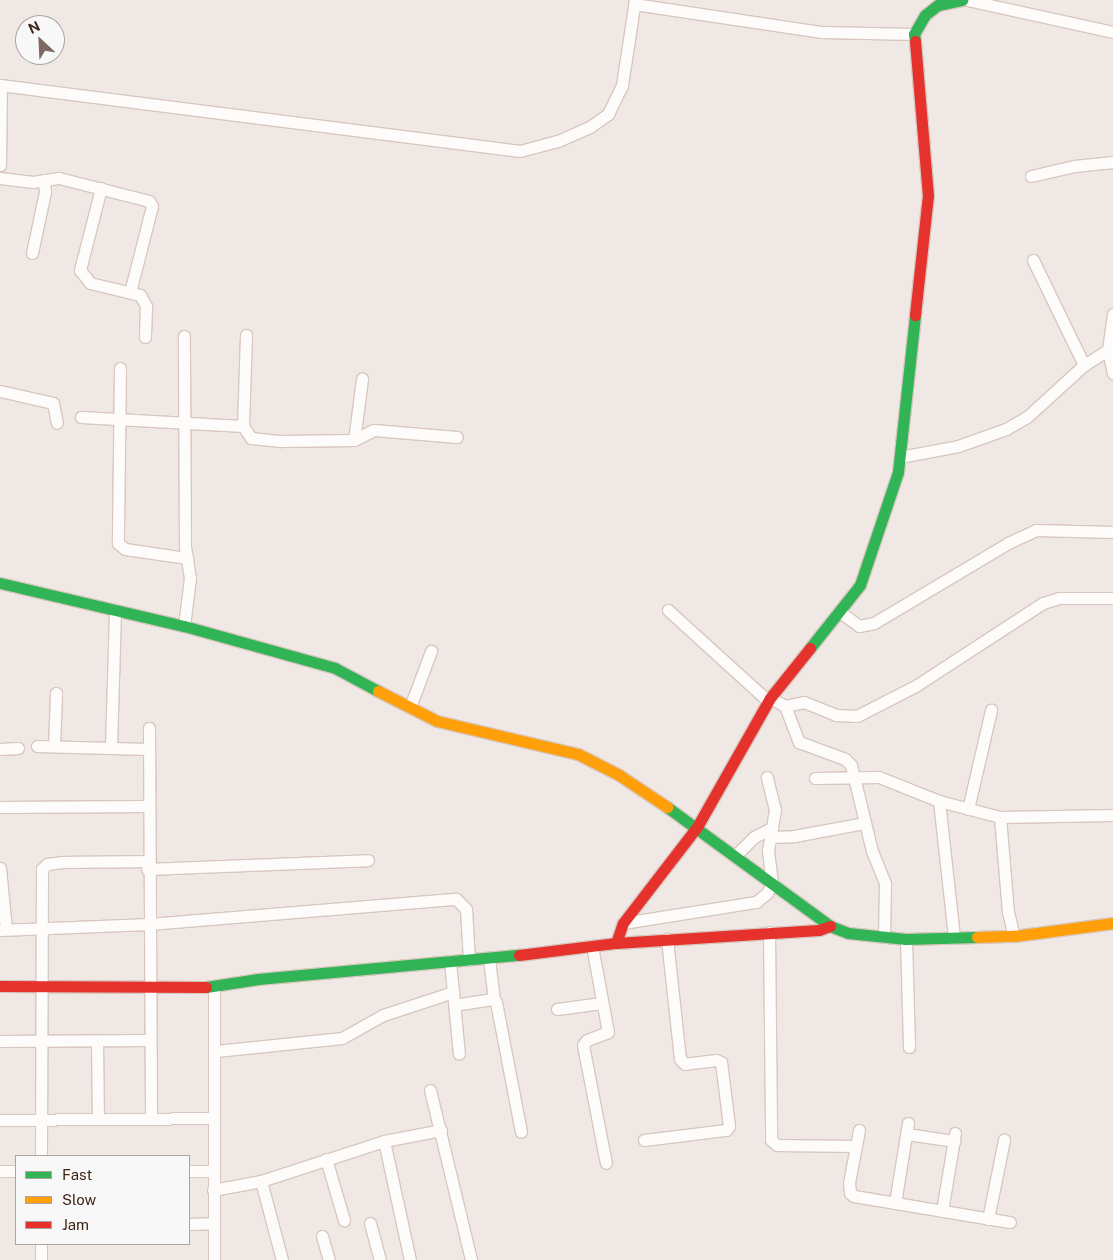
<!DOCTYPE html>
<html>
<head>
<meta charset="utf-8">
<style>
  body { margin:0 }
  #map { position:relative; width:1113px; height:1260px; overflow:hidden; background:#f0e8e5; font-family:"Public Sans",sans-serif }
  div>[style] { position:absolute }
  .roads { filter:drop-shadow(1px 0 #d8c7be) drop-shadow(-1px 0 #d8c7be) drop-shadow(0 1px #d8c7be) drop-shadow(0 -1px #d8c7be) }
  .street>* { height:11px; margin:-5.5px; padding:0 5.5px; transform-origin:5.5px; border-radius:5.5px; background:#fdfcfb }
  .fast>* { height:11px; margin:-5.5px; padding:0 5.5px; transform-origin:5.5px; border-radius:5.5px; background:#30b455 }
  .slow>* { height:11px; margin:-5.5px; padding:0 5.5px; transform-origin:5.5px; border-radius:5.5px; background:#ff9f0a }
  .jam>* { height:11px; margin:-5.5px; padding:0 5.5px; transform-origin:5.5px; border-radius:5.5px; background:#e5322d }
  span { translate:-50% -50%; white-space:nowrap; text-align:center; line-height:1.15; -webkit-text-stroke:4.5px #f8f8f8; paint-order:stroke }
  .legend { position:absolute; left:15px; top:1155px; width:175px; height:90px; box-sizing:border-box; background:#f8f8f8; border:1px solid #aea49e; margin:0; padding:6px 9px; list-style:none; font-size:15px; color:#3f2517 }
  .legend li { display:flex; align-items:center; gap:10px; height:25px }
  .legend b { width:25px; border:1px solid #aea49e }
  .north { position:absolute; left:15px; top:15px; width:50px; height:50px; box-sizing:border-box; background:#f8f8f8; border:1px solid #aea49e; border-radius:50%; rotate:335deg; font-size:14px; font-weight:700; line-height:20px; text-align:center; color:#3f2517 }
  .north::after { content:''; display:block; margin:auto; width:18px; height:22px; background:#7d695f; clip-path:polygon(50% 0,100% 100%,50% 72%,0 100%) }
</style>
</head>
<body>
<div id="map">
  <div class="roads">
    <div class="street">
      <i style="left:967px;top:0;width:149px;rotate:12.4deg"></i>
      <i style="left:634px;top:4px;width:190px;rotate:8.5deg"></i>
      <i style="left:822px;top:32px;width:92px;rotate:1.2deg"></i>
      <i style="left:0;top:85px;width:524px;rotate:7.23deg"></i>
      <i style="left:520px;top:151px;width:39px;rotate:-15deg"></i>
      <i style="left:558px;top:141px;width:36px;rotate:-24deg"></i>
      <i style="left:591px;top:126px;width:21px;rotate:-35deg"></i>
      <i style="left:608px;top:114px;width:32px;rotate:-64deg"></i>
      <i style="left:622px;top:85px;width:86px;rotate:-81.3deg"></i>
      <i style="left:0;top:165px;width:80px;rotate:-89.3deg"></i>
      <i style="left:1031px;top:176px;width:44px;rotate:-13.1deg"></i>
      <i style="left:1074px;top:166px;width:39px;rotate:-6deg"></i>
      <i style="left:0;top:178px;width:33px;rotate:7deg"></i>
      <i style="left:33px;top:182px;width:26px;rotate:-9deg"></i>
      <i style="left:59px;top:178px;width:93px;rotate:14.3deg"></i>
      <i style="left:149px;top:201px;width:6px;rotate:59deg"></i>
      <i style="left:152px;top:206px;width:89px;rotate:104.3deg"></i>
      <i style="left:101px;top:188px;width:85px;rotate:104.4deg"></i>
      <i style="left:80px;top:270px;width:16px;rotate:52deg"></i>
      <i style="left:90px;top:283px;width:51px;rotate:13.5deg"></i>
      <i style="left:140px;top:295px;width:13px;rotate:61deg"></i>
      <i style="left:146px;top:306px;width:31px;rotate:92deg"></i>
      <i style="left:32px;top:253px;width:62px;rotate:-78deg"></i>
      <i style="left:45px;top:192px;width:12px;rotate:-95deg"></i>
      <i style="left:1033px;top:260px;width:117px;rotate:64.1deg"></i>
      <i style="left:1113px;top:314px;width:36px;rotate:98deg"></i>
      <i style="left:1108px;top:350px;width:24px;rotate:78deg"></i>
      <i style="left:120px;top:368px;width:175px;rotate:90.7deg"></i>
      <i style="left:118px;top:543px;width:9px;rotate:41deg"></i>
      <i style="left:125px;top:549px;width:63px;rotate:8.3deg"></i>
      <i style="left:0;top:391px;width:54px;rotate:12.8deg"></i>
      <i style="left:53px;top:403px;width:20px;rotate:79deg"></i>
      <i style="left:81px;top:417px;width:162px;rotate:3.2deg"></i>
      <i style="left:243px;top:426px;width:14px;rotate:56deg"></i>
      <i style="left:251px;top:438px;width:30px;rotate:6deg"></i>
      <i style="left:281px;top:441px;width:73px;rotate:-0.8deg"></i>
      <i style="left:354px;top:440px;width:22px;rotate:-27deg"></i>
      <i style="left:374px;top:430px;width:83px;rotate:4.8deg"></i>
      <i style="left:243px;top:426px;width:91px;rotate:-88.1deg"></i>
      <i style="left:354px;top:440px;width:62px;rotate:-82.5deg"></i>
      <i style="left:900px;top:457px;width:59px;rotate:-10.7deg"></i>
      <i style="left:958px;top:446px;width:51px;rotate:-19.5deg"></i>
      <i style="left:1006px;top:429px;width:24px;rotate:-30deg"></i>
      <i style="left:1027px;top:417px;width:77px;rotate:-42.4deg"></i>
      <i style="left:1084px;top:365px;width:34px;rotate:-32deg"></i>
      <i style="left:668px;top:610px;width:135px;rotate:42.3deg"></i>
      <i style="left:840px;top:612px;width:24px;rotate:36deg"></i>
      <i style="left:859px;top:626px;width:15px;rotate:-11deg"></i>
      <i style="left:874px;top:623px;width:156px;rotate:-30.8deg"></i>
      <i style="left:1008px;top:543px;width:31px;rotate:-25deg"></i>
      <i style="left:1036px;top:530px;width:77px;rotate:1.5deg"></i>
      <i style="left:184px;top:626px;width:48px;rotate:-82.9deg"></i>
      <i style="left:190px;top:578px;width:31px;rotate:-99deg"></i>
      <i style="left:185px;top:547px;width:211px;rotate:-90.3deg"></i>
      <i style="left:770px;top:698px;width:17px;rotate:28deg"></i>
      <i style="left:785px;top:706px;width:19px;rotate:-12deg"></i>
      <i style="left:804px;top:702px;width:35px;rotate:22deg"></i>
      <i style="left:837px;top:715px;width:20px;rotate:3deg"></i>
      <i style="left:857px;top:716px;width:68px;rotate:-27.3deg"></i>
      <i style="left:917px;top:685px;width:150px;rotate:-33.1deg"></i>
      <i style="left:1043px;top:603px;width:17px;rotate:-17deg"></i>
      <i style="left:1059px;top:598px;width:54px"></i>
      <i style="left:785px;top:706px;width:39px;rotate:69deg"></i>
      <i style="left:799px;top:742px;width:49px;rotate:20.3deg"></i>
      <i style="left:845px;top:759px;width:8px;rotate:45deg"></i>
      <i style="left:851px;top:765px;width:89px;rotate:76.3deg"></i>
      <i style="left:872px;top:851px;width:35px;rotate:68deg"></i>
      <i style="left:885px;top:883px;width:54px;rotate:91.1deg"></i>
      <i style="left:410px;top:707px;width:60px;rotate:-69.4deg"></i>
      <i style="left:149px;top:728px;width:390px;rotate:89.7deg"></i>
      <i style="left:37px;top:746px;width:112px;rotate:1.5deg"></i>
      <i style="left:54px;top:746px;width:53px;rotate:-87.8deg"></i>
      <i style="left:111px;top:747px;width:136px;rotate:-88.3deg"></i>
      <i style="left:0;top:749px;width:18px;rotate:-3deg"></i>
      <i style="left:815px;top:778px;width:64px;rotate:-0.9deg"></i>
      <i style="left:879px;top:777px;width:65px;rotate:21.8deg"></i>
      <i style="left:939px;top:801px;width:63px;rotate:14.7deg"></i>
      <i style="left:1000px;top:817px;width:113px;rotate:-1deg"></i>
      <i style="left:939px;top:801px;width:137px;rotate:83.7deg"></i>
      <i style="left:0;top:807px;width:148px;rotate:-0.4deg"></i>
      <i style="left:968px;top:809px;width:102px;rotate:-76.9deg"></i>
      <i style="left:1000px;top:817px;width:95px;rotate:85.2deg"></i>
      <i style="left:1008px;top:912px;width:25px;rotate:76deg"></i>
      <i style="left:770px;top:837px;width:24px;rotate:-2deg"></i>
      <i style="left:794px;top:836px;width:71px;rotate:-10.5deg"></i>
      <i style="left:735px;top:856px;width:27px;rotate:-45deg"></i>
      <i style="left:754px;top:837px;width:20px;rotate:-27deg"></i>
      <i style="left:0;top:868px;width:61px;rotate:84.4deg"></i>
      <i style="left:147px;top:869px;width:221px;rotate:-2.3deg"></i>
      <i style="left:623px;top:923px;width:135px;rotate:-9deg"></i>
      <i style="left:756px;top:902px;width:14px;rotate:-39deg"></i>
      <i style="left:767px;top:893px;width:11px;rotate:-63deg"></i>
      <i style="left:772px;top:883px;width:33px;rotate:-97deg"></i>
      <i style="left:768px;top:850px;width:41px;rotate:-80.1deg"></i>
      <i style="left:775px;top:810px;width:34px;rotate:-104deg"></i>
      <i style="left:0;top:930px;width:149px;rotate:-2.3deg"></i>
      <i style="left:149px;top:924px;width:308px;rotate:-4.7deg"></i>
      <i style="left:456px;top:899px;width:14px;rotate:45deg"></i>
      <i style="left:466px;top:909px;width:51px;rotate:86.6deg"></i>
      <i style="left:769px;top:932px;width:208px;rotate:89.4deg"></i>
      <i style="left:771px;top:1140px;width:8px;rotate:40deg"></i>
      <i style="left:777px;top:1145px;width:79px;rotate:0.7deg"></i>
      <i style="left:906px;top:939px;width:108px;rotate:88.4deg"></i>
      <i style="left:592px;top:946px;width:87px;rotate:79.5deg"></i>
      <i style="left:608px;top:1032px;width:22px;rotate:159deg"></i>
      <i style="left:587px;top:1040px;width:6px;rotate:129deg"></i>
      <i style="left:583px;top:1045px;width:120px;rotate:79deg"></i>
      <i style="left:489px;top:959px;width:41px;rotate:83deg"></i>
      <i style="left:450px;top:961px;width:93px;rotate:84.5deg"></i>
      <i style="left:454px;top:1005px;width:37px;rotate:-9deg"></i>
      <i style="left:491px;top:999px;width:6px;rotate:31deg"></i>
      <i style="left:496px;top:1002px;width:132px;rotate:79.1deg"></i>
      <i style="left:557px;top:1009px;width:45px;rotate:-7.6deg"></i>
      <i style="left:0;top:1041px;width:149px;rotate:-0.4deg"></i>
      <i style="left:97px;top:1041px;width:78px;rotate:89.3deg"></i>
      <i style="left:216px;top:1051px;width:127px;rotate:-5.9deg"></i>
      <i style="left:342px;top:1038px;width:47px;rotate:-29.3deg"></i>
      <i style="left:383px;top:1015px;width:74px;rotate:-18.2deg"></i>
      <i style="left:430px;top:1090px;width:175px;rotate:76.4deg"></i>
      <i style="left:0;top:1120px;width:213px;rotate:-0.5deg"></i>
      <i style="left:859px;top:1130px;width:54px;rotate:100.7deg"></i>
      <i style="left:849px;top:1183px;width:10px;rotate:84deg"></i>
      <i style="left:850px;top:1193px;width:5px;rotate:37deg"></i>
      <i style="left:854px;top:1196px;width:158px;rotate:9.5deg"></i>
      <i style="left:907px;top:1134px;width:48px;rotate:8.5deg"></i>
      <i style="left:644px;top:1140px;width:83px;rotate:-7deg"></i>
      <i style="left:726px;top:1130px;width:5px;rotate:-53deg"></i>
      <i style="left:729px;top:1126px;width:64px;rotate:-97.1deg"></i>
      <i style="left:721px;top:1062px;width:5px;rotate:-158deg"></i>
      <i style="left:716px;top:1060px;width:31px;rotate:173deg"></i>
      <i style="left:685px;top:1064px;width:7px;rotate:-135deg"></i>
      <i style="left:680px;top:1059px;width:121px;rotate:-96.2deg"></i>
      <i style="left:384px;top:1141px;width:122px;rotate:77.7deg"></i>
      <i style="left:41px;top:1156px;width:287px;rotate:-89.8deg"></i>
      <i style="left:42px;top:869px;width:7px;rotate:-45deg"></i>
      <i style="left:47px;top:864px;width:16px;rotate:-7deg"></i>
      <i style="left:63px;top:862px;width:84px;rotate:-0.7deg"></i>
      <i style="left:326px;top:1159px;width:64px;rotate:73.6deg"></i>
      <i style="left:0;top:1171px;width:16px"></i>
      <i style="left:189px;top:1171px;width:24px"></i>
      <i style="left:261px;top:1181px;width:82px;rotate:75.1deg"></i>
      <i style="left:213px;top:1190px;width:49px;rotate:-10.6deg"></i>
      <i style="left:261px;top:1181px;width:129px;rotate:-18deg"></i>
      <i style="left:384px;top:1141px;width:58px;rotate:-10.9deg"></i>
      <i style="left:895px;top:1203px;width:81px;rotate:-80.8deg"></i>
      <i style="left:942px;top:1211px;width:79px;rotate:-80.5deg"></i>
      <i style="left:988px;top:1219px;width:81px;rotate:-78.6deg"></i>
      <i style="left:370px;top:1223px;width:38px;rotate:75deg"></i>
      <i style="left:189px;top:1224px;width:24px;rotate:-2deg"></i>
      <i style="left:322px;top:1236px;width:25px;rotate:74deg"></i>
      <i style="left:41px;top:1244px;width:16px;rotate:90deg"></i>
      <i style="left:214px;top:1260px;width:273px;rotate:-90deg"></i>
    </div>
    <div class="fast">
      <i style="left:915px;top:41px;width:7px;rotate:-98deg"></i>
      <i style="left:914px;top:34px;width:22px;rotate:-60deg"></i>
      <i style="left:925px;top:15px;width:16px;rotate:-38deg"></i>
      <i style="left:938px;top:5px;width:25px;rotate:-12deg"></i>
      <i style="left:0;top:583px;width:189px;rotate:13.2deg"></i>
      <i style="left:184px;top:626px;width:157px;rotate:15.5deg"></i>
      <i style="left:335px;top:668px;width:49px;rotate:28.1deg"></i>
      <i style="left:810px;top:648px;width:80px;rotate:-51.6deg"></i>
      <i style="left:860px;top:585px;width:119px;rotate:-71.4deg"></i>
      <i style="left:898px;top:472px;width:158px;rotate:-83.8deg"></i>
      <i style="left:667px;top:807px;width:202px;rotate:36.1deg"></i>
      <i style="left:830px;top:926px;width:19px;rotate:21deg"></i>
      <i style="left:848px;top:933px;width:58px;rotate:5.9deg"></i>
      <i style="left:906px;top:939px;width:71px;rotate:-1.6deg"></i>
      <i style="left:206px;top:987px;width:53px;rotate:-8.7deg"></i>
      <i style="left:258px;top:979px;width:262px;rotate:-5.3deg"></i>
    </div>
    <div class="slow">
      <i style="left:378px;top:691px;width:66px;rotate:27deg"></i>
      <i style="left:437px;top:721px;width:145px;rotate:13.2deg"></i>
      <i style="left:578px;top:754px;width:46px;rotate:27.1deg"></i>
      <i style="left:619px;top:775px;width:58px;rotate:33.7deg"></i>
      <i style="left:977px;top:937px;width:37px;rotate:-2deg"></i>
      <i style="left:1014px;top:936px;width:100px;rotate:-7.5deg"></i>
    </div>
    <div class="jam">
      <i style="left:915px;top:41px;width:155px;rotate:85.2deg"></i>
      <i style="left:928px;top:195px;width:121px;rotate:96.2deg"></i>
      <i style="left:616px;top:943px;width:21px;rotate:-71deg"></i>
      <i style="left:623px;top:923px;width:121px;rotate:-52.4deg"></i>
      <i style="left:697px;top:827px;width:148px;rotate:-60.5deg"></i>
      <i style="left:770px;top:698px;width:64px;rotate:-51.3deg"></i>
      <i style="left:519px;top:955px;width:98px;rotate:-7.1deg"></i>
      <i style="left:616px;top:943px;width:203px;rotate:-3.7deg"></i>
      <i style="left:819px;top:930px;width:12px;rotate:-20deg"></i>
      <i style="left:0;top:986px;width:206px;rotate:0.3deg"></i>
    </div>
  </div>
  <ul class="legend">
  <li><b style="height:6px;background:#30b455"></b>Fast</li>
  <li><b style="height:6px;background:#ff9f0a"></b>Slow</li>
  <li><b style="height:6px;background:#e5322d"></b>Jam</li>
  </ul>
  <div class="north">N</div>
</div>
</body>
</html>
